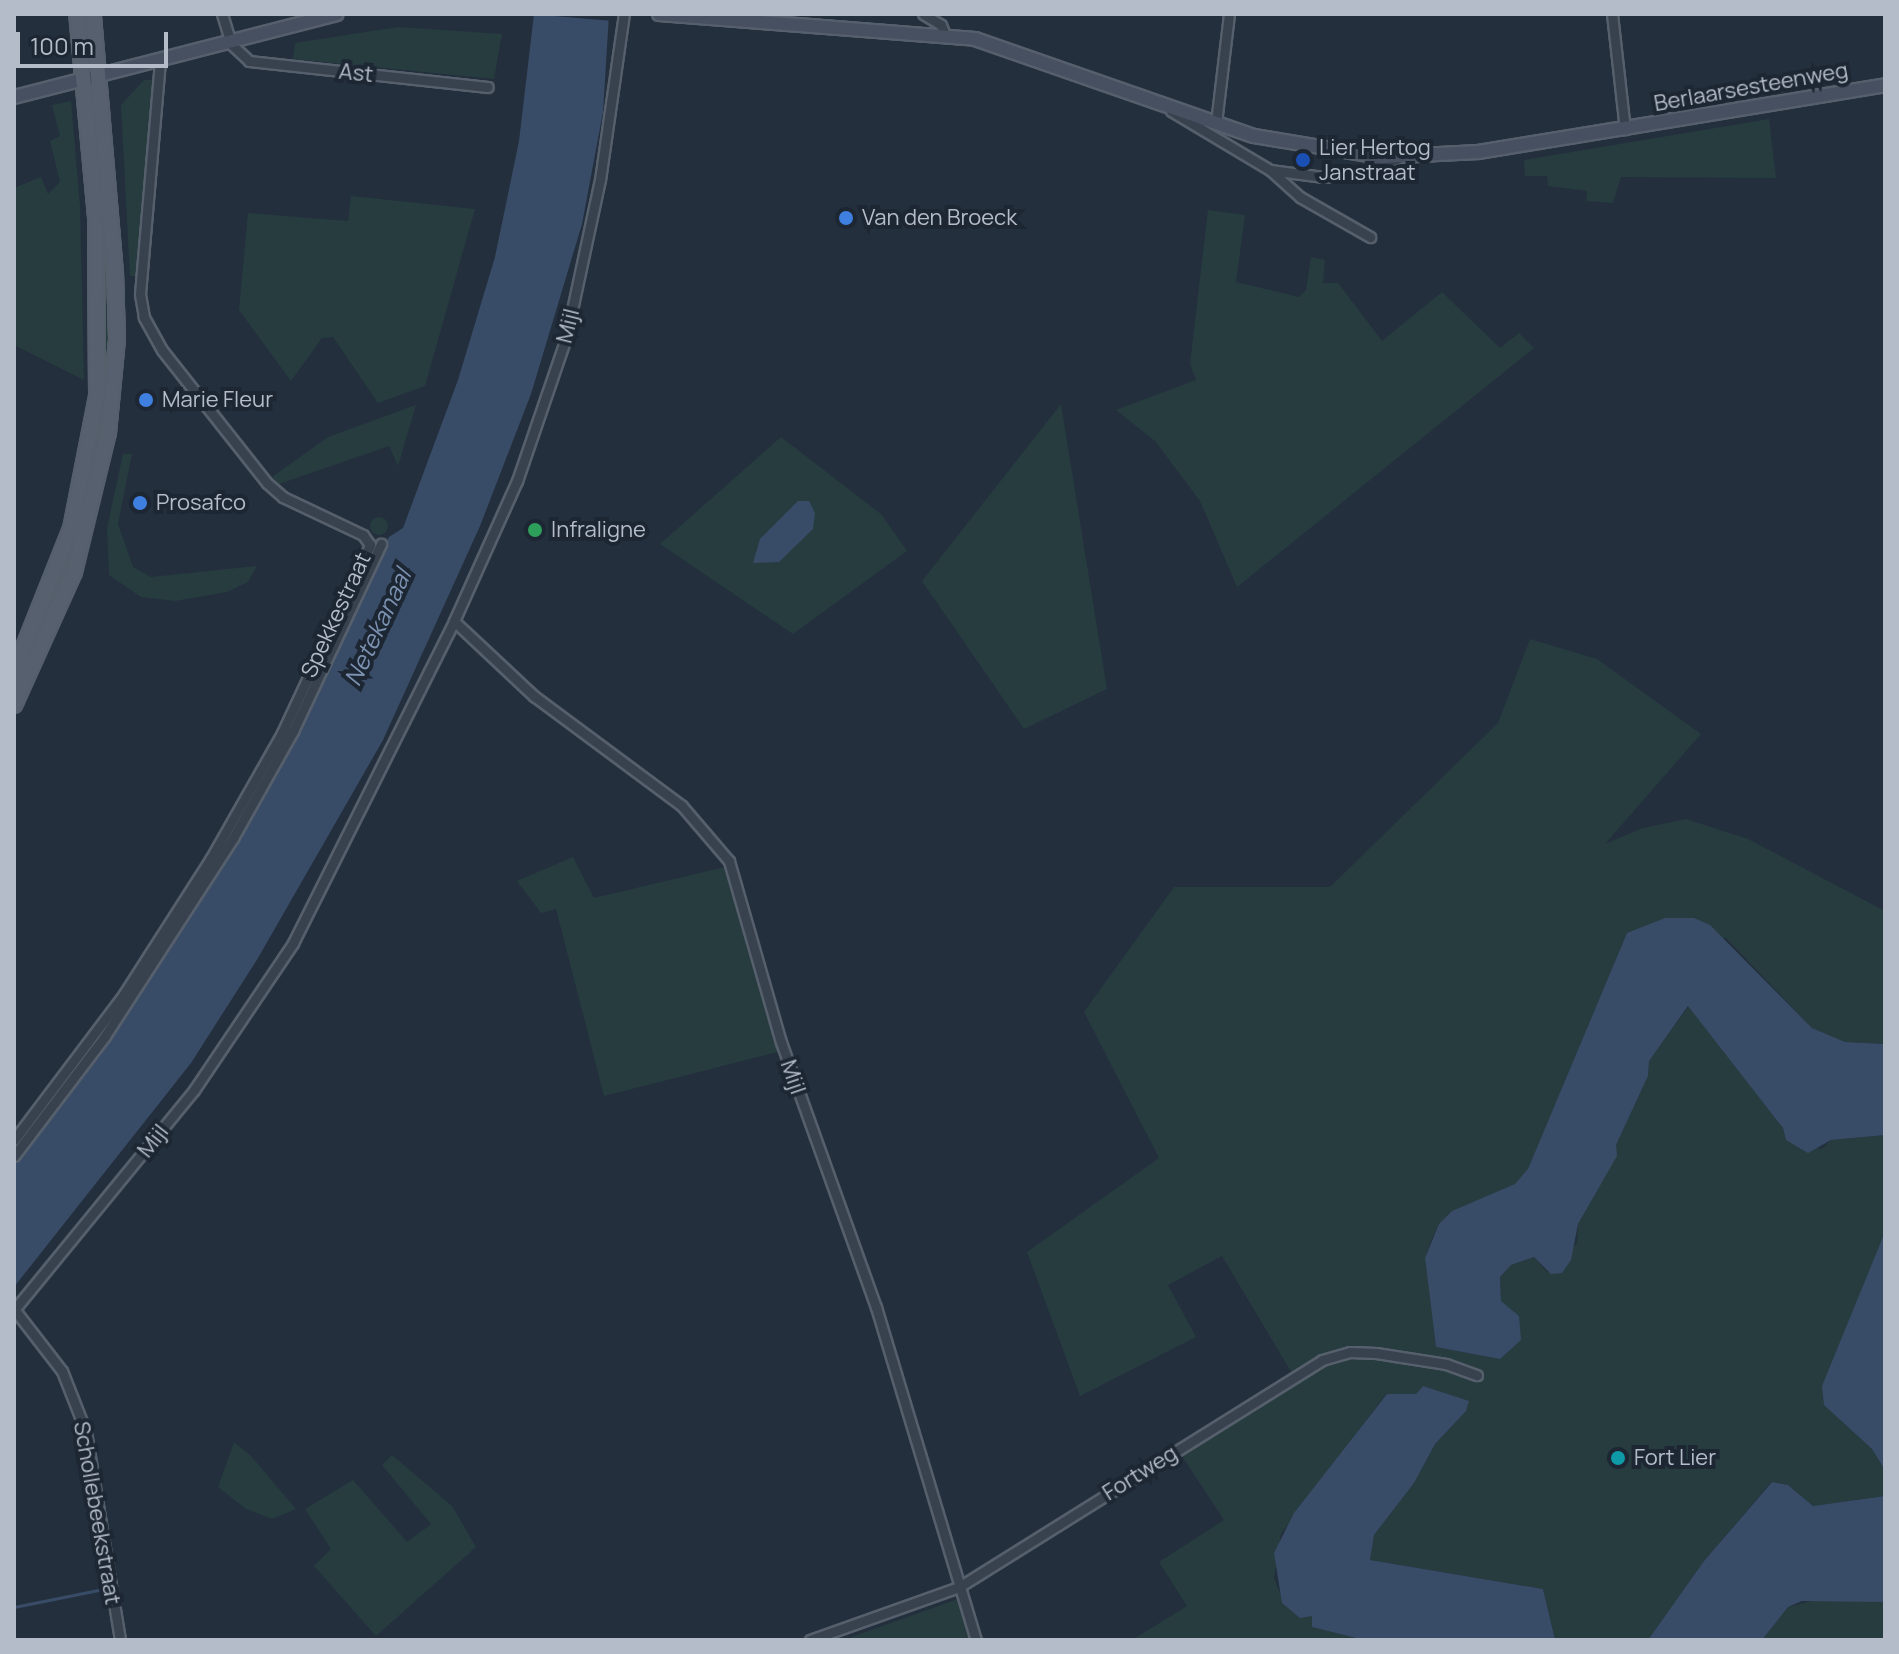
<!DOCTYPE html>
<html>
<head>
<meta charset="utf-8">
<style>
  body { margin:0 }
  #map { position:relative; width:1899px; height:1654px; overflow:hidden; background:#242f3e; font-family:Manrope,sans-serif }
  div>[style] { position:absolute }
  .green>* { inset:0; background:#263c3f }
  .round { border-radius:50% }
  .water>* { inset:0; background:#394c67 }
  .pier>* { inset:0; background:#242f3e }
  .stream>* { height:3px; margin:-1.5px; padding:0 1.5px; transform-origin:1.5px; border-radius:1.5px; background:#394c67 }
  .roads { filter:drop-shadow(2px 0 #565f6c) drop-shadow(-2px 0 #565f6c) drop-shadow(0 2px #565f6c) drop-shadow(0 -2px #565f6c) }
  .street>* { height:9px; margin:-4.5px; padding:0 4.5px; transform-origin:4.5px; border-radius:4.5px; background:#38414e }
  .secondary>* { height:12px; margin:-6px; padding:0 6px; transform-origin:6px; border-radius:6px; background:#465061 }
  .primary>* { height:14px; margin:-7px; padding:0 7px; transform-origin:7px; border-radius:7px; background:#56606e }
  .dots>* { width:22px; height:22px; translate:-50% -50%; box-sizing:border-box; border:4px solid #1d2633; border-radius:50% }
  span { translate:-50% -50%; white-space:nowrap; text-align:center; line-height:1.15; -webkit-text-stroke:8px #1d2633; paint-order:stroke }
  .street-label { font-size:22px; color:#b4bcc9 }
  .poi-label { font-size:22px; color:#b4bcc9 }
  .left { translate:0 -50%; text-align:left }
  .water-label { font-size:24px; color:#7c92b1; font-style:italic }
  .frame { position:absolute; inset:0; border:16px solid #b4bcc9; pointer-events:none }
  .scale { position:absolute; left:16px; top:32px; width:152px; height:36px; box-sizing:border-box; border:4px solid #b4bcc9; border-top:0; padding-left:10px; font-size:24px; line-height:28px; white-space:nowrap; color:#b4bcc9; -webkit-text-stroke:6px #1d2633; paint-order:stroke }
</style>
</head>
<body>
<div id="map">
  <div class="green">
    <i style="clip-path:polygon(398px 27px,502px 34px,494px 79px,293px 59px,295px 43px)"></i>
    <i style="clip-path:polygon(144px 80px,152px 80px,137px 276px,130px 276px,121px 105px)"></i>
    <i style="clip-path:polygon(71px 101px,80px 206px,84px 380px,14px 345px,14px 188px,41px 177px,48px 194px,60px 182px,50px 141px,60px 136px,52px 105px)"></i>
    <i style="clip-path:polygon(91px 111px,104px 161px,111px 276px,109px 397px,83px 532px,14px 699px,14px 679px,54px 593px,72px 530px,100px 396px,104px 325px)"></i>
    <i style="clip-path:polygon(1769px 119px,1776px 178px,1621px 177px,1613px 203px,1586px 201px,1587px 191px,1548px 186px,1547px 176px,1525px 176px,1524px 160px)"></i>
    <i style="clip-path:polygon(351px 196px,475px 209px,425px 386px,378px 403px,333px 337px,322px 338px,291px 381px,239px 310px,248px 213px,348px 221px)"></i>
    <i style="clip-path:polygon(1208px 210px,1245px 215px,1236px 282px,1299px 297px,1306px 290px,1311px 257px,1325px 260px,1323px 283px,1338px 283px,1382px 341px,1442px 292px,1500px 348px,1519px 333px,1534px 348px,1237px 587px,1200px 501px,1155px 441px,1116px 410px,1196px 380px,1190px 364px)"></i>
    <i style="clip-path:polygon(1061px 404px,1107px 689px,1024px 729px,922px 581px)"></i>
    <i style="clip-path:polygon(416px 405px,398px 466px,389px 446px,279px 484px,272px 477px,328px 437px)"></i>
    <i style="clip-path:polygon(781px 437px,881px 514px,907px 551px,793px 634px,660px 544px)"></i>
    <i style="clip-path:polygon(123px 454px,132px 454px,118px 524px,133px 567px,151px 577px,257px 566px,248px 582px,227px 592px,175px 601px,141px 597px,109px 575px,107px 528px)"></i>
    <i class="round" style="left:370px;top:517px;width:18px;height:18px"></i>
    <i style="clip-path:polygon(1530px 639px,1597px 659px,1701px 734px,1605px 844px,1643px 828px,1686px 819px,1748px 839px,1885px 911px,1885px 1044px,1845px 1042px,1812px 1028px,1726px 938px,1627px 933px,1528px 1170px,1516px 1184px,1439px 1224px,1431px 1241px,1425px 1258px,1436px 1347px,1500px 1359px,1519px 1316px,1501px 1302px,1500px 1277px,1511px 1265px,1534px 1257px,1547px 1272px,1577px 1243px,1578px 1224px,1616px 1156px,1616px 1145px,1648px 1076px,1649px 1060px,1689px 1006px,1783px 1128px,1786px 1140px,1822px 1149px,1831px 1140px,1885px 1135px,1885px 1232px,1825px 1405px,1872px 1449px,1885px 1470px,1885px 1496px,1813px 1506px,1788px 1485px,1771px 1482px,1704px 1561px,1648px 1640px,1555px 1640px,1543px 1589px,1370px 1560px,1374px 1535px,1414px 1483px,1435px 1444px,1466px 1411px,1468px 1401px,1423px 1386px,1416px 1394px,1386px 1394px,1281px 1534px,1274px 1578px,1280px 1593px,1312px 1616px,1312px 1627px,1364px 1640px,1132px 1640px,1187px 1606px,1159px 1562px,1224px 1520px,1180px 1453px,1293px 1375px,1222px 1256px,1168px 1285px,1196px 1337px,1080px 1396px,1027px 1252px,1159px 1158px,1084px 1012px,1174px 887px,1330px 887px,1498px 723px)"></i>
    <i style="clip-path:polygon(573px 857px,594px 898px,725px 867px,778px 1052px,604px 1096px,556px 909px,541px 913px,517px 881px)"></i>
    <i style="clip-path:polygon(234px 1442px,251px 1456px,296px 1509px,272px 1519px,246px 1509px,218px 1487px)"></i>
    <i style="clip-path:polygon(392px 1455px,452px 1506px,476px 1547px,376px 1636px,314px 1566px,331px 1549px,305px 1509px,353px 1480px,407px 1542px,431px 1524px,382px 1465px)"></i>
    <i style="clip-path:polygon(1823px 1598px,1885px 1602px,1885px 1640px,1762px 1640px,1788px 1607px)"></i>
    <i style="clip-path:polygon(958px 1599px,970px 1640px,846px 1640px,846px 1639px)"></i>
  </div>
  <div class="water">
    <i style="clip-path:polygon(534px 14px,609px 14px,603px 112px,582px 224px,531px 394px,480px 526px,383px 740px,258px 958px,191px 1063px,14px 1287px,14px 1163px,93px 1061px,223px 867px,321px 687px,389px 537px,403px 528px,458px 380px,495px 257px,519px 141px)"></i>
    <i style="clip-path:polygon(798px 501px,809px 501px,815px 513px,813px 529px,779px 562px,753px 563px,760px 539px)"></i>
    <i style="clip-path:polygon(1665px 918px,1694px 918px,1710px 925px,1812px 1028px,1845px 1042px,1885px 1044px,1885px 1135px,1831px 1140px,1808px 1153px,1786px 1140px,1783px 1128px,1688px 1006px,1649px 1061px,1648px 1076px,1616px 1145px,1617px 1156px,1578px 1224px,1571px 1260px,1562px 1273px,1551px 1274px,1534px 1257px,1511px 1265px,1500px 1277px,1501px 1301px,1519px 1316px,1521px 1340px,1500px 1359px,1436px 1347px,1425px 1258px,1439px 1224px,1452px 1211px,1515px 1184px,1528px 1169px,1627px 933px)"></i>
    <i style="clip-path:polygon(1885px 1232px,1885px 1470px,1872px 1449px,1824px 1405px,1822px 1386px)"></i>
    <i style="clip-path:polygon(1423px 1386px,1469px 1401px,1466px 1411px,1435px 1444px,1414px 1483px,1374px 1535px,1370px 1560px,1543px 1589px,1555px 1640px,1364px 1640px,1312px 1627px,1312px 1616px,1300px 1618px,1282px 1603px,1274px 1553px,1294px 1513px,1387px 1394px,1416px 1394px)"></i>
    <i style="clip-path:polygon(1772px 1482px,1788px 1485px,1813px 1506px,1885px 1496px,1885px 1602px,1802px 1601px,1788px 1607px,1762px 1640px,1648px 1640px,1704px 1561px)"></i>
  </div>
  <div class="pier">
    <i style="clip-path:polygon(530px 14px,613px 14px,613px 21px)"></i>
  </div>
  <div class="stream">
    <i style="left:14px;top:1607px;width:86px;rotate:-11.4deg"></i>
  </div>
  <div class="roads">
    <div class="street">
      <i style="left:222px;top:14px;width:31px;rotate:73deg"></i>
      <i style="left:231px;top:44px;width:25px;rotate:43deg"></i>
      <i style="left:249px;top:61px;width:240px;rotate:6.2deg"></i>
      <i style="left:923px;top:14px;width:21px;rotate:31deg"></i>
      <i style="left:941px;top:25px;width:11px;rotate:68deg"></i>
      <i style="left:1612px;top:14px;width:116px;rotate:83.6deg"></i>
      <i style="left:1171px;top:111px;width:115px;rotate:30.8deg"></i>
      <i style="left:1270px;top:170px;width:54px;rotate:7.4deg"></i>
      <i style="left:1324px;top:177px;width:34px;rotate:-7deg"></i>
      <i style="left:1358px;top:173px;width:44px;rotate:-20.1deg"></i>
      <i style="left:1216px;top:123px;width:110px;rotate:-83.2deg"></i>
      <i style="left:1270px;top:170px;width:40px;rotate:42deg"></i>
      <i style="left:1300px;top:197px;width:81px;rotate:29.7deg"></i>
      <i style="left:454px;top:621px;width:110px;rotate:43.2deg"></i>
      <i style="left:534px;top:696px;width:184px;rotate:36.6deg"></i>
      <i style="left:682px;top:806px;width:72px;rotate:49.5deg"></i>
      <i style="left:729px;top:861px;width:188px;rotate:74deg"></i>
      <i style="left:781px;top:1042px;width:282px;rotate:70.3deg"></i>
      <i style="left:876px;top:1307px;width:348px;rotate:73.3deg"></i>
      <i style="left:14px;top:1140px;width:183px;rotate:-53deg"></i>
      <i style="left:124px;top:994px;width:161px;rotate:-57.4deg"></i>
      <i style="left:211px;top:858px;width:144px;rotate:-60.4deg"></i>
      <i style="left:282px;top:733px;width:208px;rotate:-64.9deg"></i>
      <i style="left:370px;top:545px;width:12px;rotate:-125deg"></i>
      <i style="left:363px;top:535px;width:89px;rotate:-154.6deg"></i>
      <i style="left:283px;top:497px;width:21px;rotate:-139deg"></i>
      <i style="left:267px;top:483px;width:169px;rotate:-128.3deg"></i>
      <i style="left:162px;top:350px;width:38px;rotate:-119deg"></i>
      <i style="left:144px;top:317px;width:23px;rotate:-100deg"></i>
      <i style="left:140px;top:294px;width:234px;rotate:-85.1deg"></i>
      <i style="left:14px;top:1156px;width:151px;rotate:-52.8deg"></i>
      <i style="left:105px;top:1036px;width:236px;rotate:-57.1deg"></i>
      <i style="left:233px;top:838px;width:123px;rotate:-60.7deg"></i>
      <i style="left:293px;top:731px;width:207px;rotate:-64.8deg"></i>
      <i style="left:14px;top:1309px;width:78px;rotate:52.3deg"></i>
      <i style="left:62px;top:1371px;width:66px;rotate:68.5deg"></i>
      <i style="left:86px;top:1432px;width:211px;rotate:80.7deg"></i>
      <i style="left:14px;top:1310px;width:284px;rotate:-50.7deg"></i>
      <i style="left:194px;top:1090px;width:177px;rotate:-56deg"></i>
      <i style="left:293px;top:943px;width:360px;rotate:-63.4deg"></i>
      <i style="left:454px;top:621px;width:154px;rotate:-65.8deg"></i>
      <i style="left:517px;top:481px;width:151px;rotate:-71.1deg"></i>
      <i style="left:566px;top:338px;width:162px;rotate:-77.9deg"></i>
      <i style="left:600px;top:180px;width:168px;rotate:-81.8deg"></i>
      <i style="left:810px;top:1640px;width:158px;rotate:-19.6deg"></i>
      <i style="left:959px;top:1587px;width:428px;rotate:-32deg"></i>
      <i style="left:1322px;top:1360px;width:29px;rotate:-16deg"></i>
      <i style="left:1350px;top:1352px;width:26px;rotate:2deg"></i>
      <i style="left:1376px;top:1353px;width:71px;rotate:8.9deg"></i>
      <i style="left:1446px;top:1364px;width:33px;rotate:20deg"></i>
    </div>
    <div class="secondary">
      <i style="left:659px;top:14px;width:317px;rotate:4.5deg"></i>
      <i style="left:975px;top:39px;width:295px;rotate:19.2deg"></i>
      <i style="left:1254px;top:136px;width:129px;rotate:9.4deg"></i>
      <i style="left:1381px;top:157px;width:97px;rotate:-3deg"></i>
      <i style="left:1478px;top:152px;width:412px;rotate:-9.3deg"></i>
      <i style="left:14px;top:97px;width:333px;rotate:-14.4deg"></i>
    </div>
    <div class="primary">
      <i style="left:14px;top:672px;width:154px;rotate:-68.3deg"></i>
      <i style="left:71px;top:529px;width:136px;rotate:-78.9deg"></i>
      <i style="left:97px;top:396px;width:179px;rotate:-90.3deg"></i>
      <i style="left:96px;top:217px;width:204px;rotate:-95.3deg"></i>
      <i style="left:14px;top:705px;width:146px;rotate:-65.7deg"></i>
      <i style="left:74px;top:572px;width:143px;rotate:-76.3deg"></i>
      <i style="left:108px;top:433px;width:94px;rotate:-84.5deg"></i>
      <i style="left:117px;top:339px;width:66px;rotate:-91.7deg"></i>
      <i style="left:115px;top:273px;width:260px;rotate:-94.9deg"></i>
    </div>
  </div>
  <div class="dots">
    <i style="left:1303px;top:160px;background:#1a4fb4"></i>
    <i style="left:846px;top:218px;background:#3f7fe0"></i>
    <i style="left:146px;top:400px;background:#3f7fe0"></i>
    <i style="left:140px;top:503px;background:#3f7fe0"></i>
    <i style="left:535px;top:530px;background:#2e9e5b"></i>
    <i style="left:1618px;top:1458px;background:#0f9aa8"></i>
  </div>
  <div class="street-label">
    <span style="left:356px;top:73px;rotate:6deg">Ast</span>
    <span style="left:1751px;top:87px;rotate:-10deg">Berlaarsesteenweg</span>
    <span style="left:568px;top:326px;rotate:-76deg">Mijl</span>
    <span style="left:336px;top:615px;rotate:-65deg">Spekkestraat</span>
    <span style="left:793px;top:1077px;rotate:71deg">Mijl</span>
    <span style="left:153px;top:1141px;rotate:-52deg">Mijl</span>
    <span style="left:1140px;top:1473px;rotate:-32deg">Fortweg</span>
    <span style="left:97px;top:1513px;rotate:80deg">Schollebeekstraat</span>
  </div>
  <div class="poi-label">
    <span class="left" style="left:1319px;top:160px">Lier Hertog<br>Janstraat</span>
    <span class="left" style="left:862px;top:218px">Van den Broeck</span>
    <span class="left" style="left:162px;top:400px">Marie Fleur</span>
    <span class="left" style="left:156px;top:503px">Prosafco</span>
    <span class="left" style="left:551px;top:530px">Infraligne</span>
    <span class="left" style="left:1634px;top:1458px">Fort Lier</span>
  </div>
  <div class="water-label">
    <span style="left:377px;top:627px;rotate:-65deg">Netekanaal</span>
  </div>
  <div class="frame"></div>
  <div class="scale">100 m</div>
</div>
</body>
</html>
